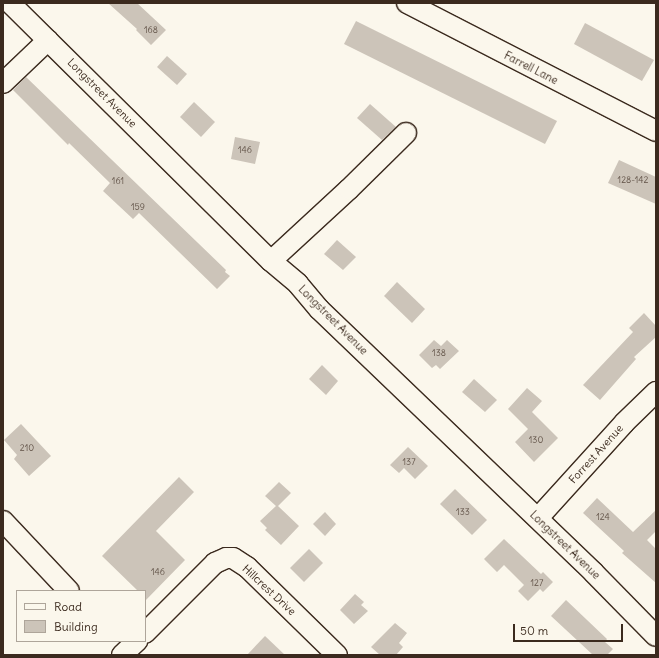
<!DOCTYPE html>
<html>
<head>
<meta charset="utf-8">
<style>
  body { margin:0 }
  #map { position:relative; width:659px; height:658px; overflow:hidden; background:#fbf7ec; font-family:Delius,sans-serif }
  div>[style] { position:absolute }
  .building>* { inset:0; background:#ccc4b9 }
  .roads { filter:drop-shadow(1px 0 #3b2a1e) drop-shadow(-1px 0 #3b2a1e) drop-shadow(0 1px #3b2a1e) drop-shadow(0 -1px #3b2a1e) }
  .minor>* { height:20px; margin:-10px; padding:0 10px; transform-origin:10px; border-radius:10px; background:#fbf7ec }
  span { translate:-50% -50%; white-space:nowrap; text-align:center; line-height:1.15; -webkit-text-stroke:3px #fbf7ec; paint-order:stroke }
  .number-label { font-size:9px; color:#5f5045 }
  .number-label span { -webkit-text-stroke-width:0 }
  .street-label { font-size:11px; color:#3b2a1e }
  .frame { position:absolute; inset:0; border:4px solid #3b2a1e; pointer-events:none }
  .legend { position:absolute; left:16px; top:590px; width:130px; height:52px; box-sizing:border-box; background:#fbf7ec; border:1px solid #aea59a; margin:0; padding:5px 7px; list-style:none; font-size:12px; color:#3b2a1e }
  .legend li { display:flex; align-items:center; gap:8px; height:20px }
  .legend b { width:20px; border:1px solid #aea59a }
  .scale { position:absolute; left:513px; top:624px; width:110px; height:18px; box-sizing:border-box; border:2px solid #3b2a1e; border-top:0; padding-left:5px; font-size:12px; line-height:14px; white-space:nowrap; color:#3b2a1e; -webkit-text-stroke:3px #fbf7ec; paint-order:stroke }
</style>
</head>
<body>
<div id="map">
  <div class="building">
    <i style="clip-path:polygon(108px 3px,137px 3px,166px 30px,151px 45px,136px 30px,137px 29px)"></i>
    <i style="clip-path:polygon(356px 21px,557px 121px,545px 144px,344px 44px)"></i>
    <i style="clip-path:polygon(585px 23px,654px 60px,642px 81px,574px 44px)"></i>
    <i style="clip-path:polygon(167px 56px,187px 74px,177px 85px,157px 67px)"></i>
    <i style="clip-path:polygon(26px 77px,226px 270px,225px 272px,230px 276px,217px 289px,139px 213px,133px 219px,103px 191px,110px 183px,69px 143px,68px 145px,13px 90px)"></i>
    <i style="clip-path:polygon(194px 102px,215px 122px,201px 137px,180px 117px)"></i>
    <i style="clip-path:polygon(370px 104px,396px 127px,382px 140px,357px 118px)"></i>
    <i style="clip-path:polygon(235px 137px,260px 142px,255px 164px,231px 159px)"></i>
    <i style="clip-path:polygon(619px 160px,656px 177px,656px 204px,608px 183px)"></i>
    <i style="clip-path:polygon(337px 240px,356px 257px,343px 270px,324px 254px)"></i>
    <i style="clip-path:polygon(397px 282px,425px 309px,412px 323px,384px 296px)"></i>
    <i style="clip-path:polygon(644px 313px,656px 326px,656px 337px,634px 357px,636px 359px,600px 400px,583px 385px,633px 332px,629px 328px)"></i>
    <i style="clip-path:polygon(434px 340px,441px 346px,447px 340px,459px 351px,440px 369px,436px 365px,432px 368px,419px 355px)"></i>
    <i style="clip-path:polygon(322px 365px,338px 381px,326px 395px,309px 379px)"></i>
    <i style="clip-path:polygon(474px 379px,497px 400px,485px 412px,462px 392px)"></i>
    <i style="clip-path:polygon(527px 388px,542px 401px,532px 412px,558px 438px,534px 462px,515px 442px,528px 429px,508px 409px)"></i>
    <i style="clip-path:polygon(21px 424px,51px 456px,29px 476px,14px 459px,17px 455px,4px 440px)"></i>
    <i style="clip-path:polygon(408px 447px,428px 466px,415px 479px,404px 468px,399px 473px,390px 465px)"></i>
    <i style="clip-path:polygon(179px 477px,194px 492px,156px 531px,185px 560px,145px 601px,145px 591px,138px 591px,102px 556px)"></i>
    <i style="clip-path:polygon(279px 482px,291px 493px,278px 506px,299px 526px,281px 545px,265px 530px,267px 528px,260px 521px,276px 506px,265px 496px)"></i>
    <i style="clip-path:polygon(455px 489px,487px 520px,472px 535px,440px 504px)"></i>
    <i style="clip-path:polygon(597px 498px,633px 532px,656px 510px,656px 531px,647px 540px,656px 549px,656px 583px,622px 553px,624px 551px,583px 513px)"></i>
    <i style="clip-path:polygon(325px 512px,336px 524px,325px 536px,313px 524px)"></i>
    <i style="clip-path:polygon(504px 539px,541px 574px,543px 572px,553px 582px,543px 592px,540px 589px,528px 601px,518px 591px,524px 585px,504px 565px,497px 572px,484px 559px)"></i>
    <i style="clip-path:polygon(309px 549px,323px 563px,304px 582px,290px 568px)"></i>
    <i style="clip-path:polygon(355px 594px,364px 602px,361px 605px,368px 611px,354px 624px,340px 610px)"></i>
    <i style="clip-path:polygon(566px 600px,607px 639px,605px 642px,613px 649px,607px 655px,593px 655px,551px 616px)"></i>
    <i style="clip-path:polygon(395px 623px,407px 633px,399px 643px,403px 647px,396px 655px,380px 655px,371px 647px)"></i>
    <i style="clip-path:polygon(265px 636px,285px 655px,247px 655px)"></i>
  </div>
  <div class="roads">
    <div class="minor">
      <i style="left:10px;top:3px;width:367px;rotate:44.7deg"></i>
      <i style="left:271px;top:261px;width:35px;rotate:40deg"></i>
      <i style="left:298px;top:284px;width:33px;rotate:50deg"></i>
      <i style="left:319px;top:309px;width:381px;rotate:43.8deg"></i>
      <i style="left:594px;top:573px;width:88px;rotate:45.5deg"></i>
      <i style="left:407px;top:3px;width:280px;rotate:27.2deg"></i>
      <i style="left:3px;top:83px;width:62px;rotate:-43.7deg"></i>
      <i style="left:271px;top:261px;width:106px;rotate:-42.7deg"></i>
      <i style="left:349px;top:189px;width:80px;rotate:-44.5deg"></i>
      <i style="left:538px;top:518px;width:128px;rotate:-47.8deg"></i>
      <i style="left:624px;top:423px;width:45px;rotate:-44.1deg"></i>
      <i style="left:3px;top:521px;width:96px;rotate:46.7deg"></i>
      <i style="left:145px;top:633px;width:99px;rotate:-45deg"></i>
      <i style="left:215px;top:563px;width:12px;rotate:-24deg"></i>
      <i style="left:226px;top:558px;width:7px"></i>
      <i style="left:233px;top:558px;width:17px;rotate:33deg"></i>
      <i style="left:247px;top:567px;width:126px;rotate:44.4deg"></i>
      <i style="left:122px;top:655px;width:21px;rotate:-43deg"></i>
    </div>
  </div>
  <div class="number-label">
    <span style="left:151px;top:30px">168</span>
    <span style="left:245px;top:150px">146</span>
    <span style="left:633px;top:180px">128-142</span>
    <span style="left:118px;top:181px">161</span>
    <span style="left:138px;top:207px">159</span>
    <span style="left:439px;top:353px">138</span>
    <span style="left:536px;top:440px">130</span>
    <span style="left:27px;top:448px">210</span>
    <span style="left:409px;top:462px">137</span>
    <span style="left:463px;top:512px">133</span>
    <span style="left:603px;top:517px">124</span>
    <span style="left:158px;top:572px">146</span>
    <span style="left:537px;top:583px">127</span>
  </div>
  <div class="street-label">
    <span style="left:531px;top:68px;rotate:27deg">Farrell Lane</span>
    <span style="left:102px;top:93px;rotate:45deg">Longstreet Avenue</span>
    <span style="left:333px;top:320px;rotate:45deg">Longstreet Avenue</span>
    <span style="left:596px;top:454px;rotate:-48deg">Forrest Avenue</span>
    <span style="left:565px;top:545px;rotate:44deg">Longstreet Avenue</span>
    <span style="left:269px;top:590px;rotate:43deg">Hillcrest Drive</span>
  </div>
  <div class="frame"></div>
  <ul class="legend">
  <li><b style="height:5px;background:#fbf7ec"></b>Road</li>
  <li><b style="height:11px;background:#ccc4b9"></b>Building</li>
  </ul>
  <div class="scale">50 m</div>
</div>
</body>
</html>
